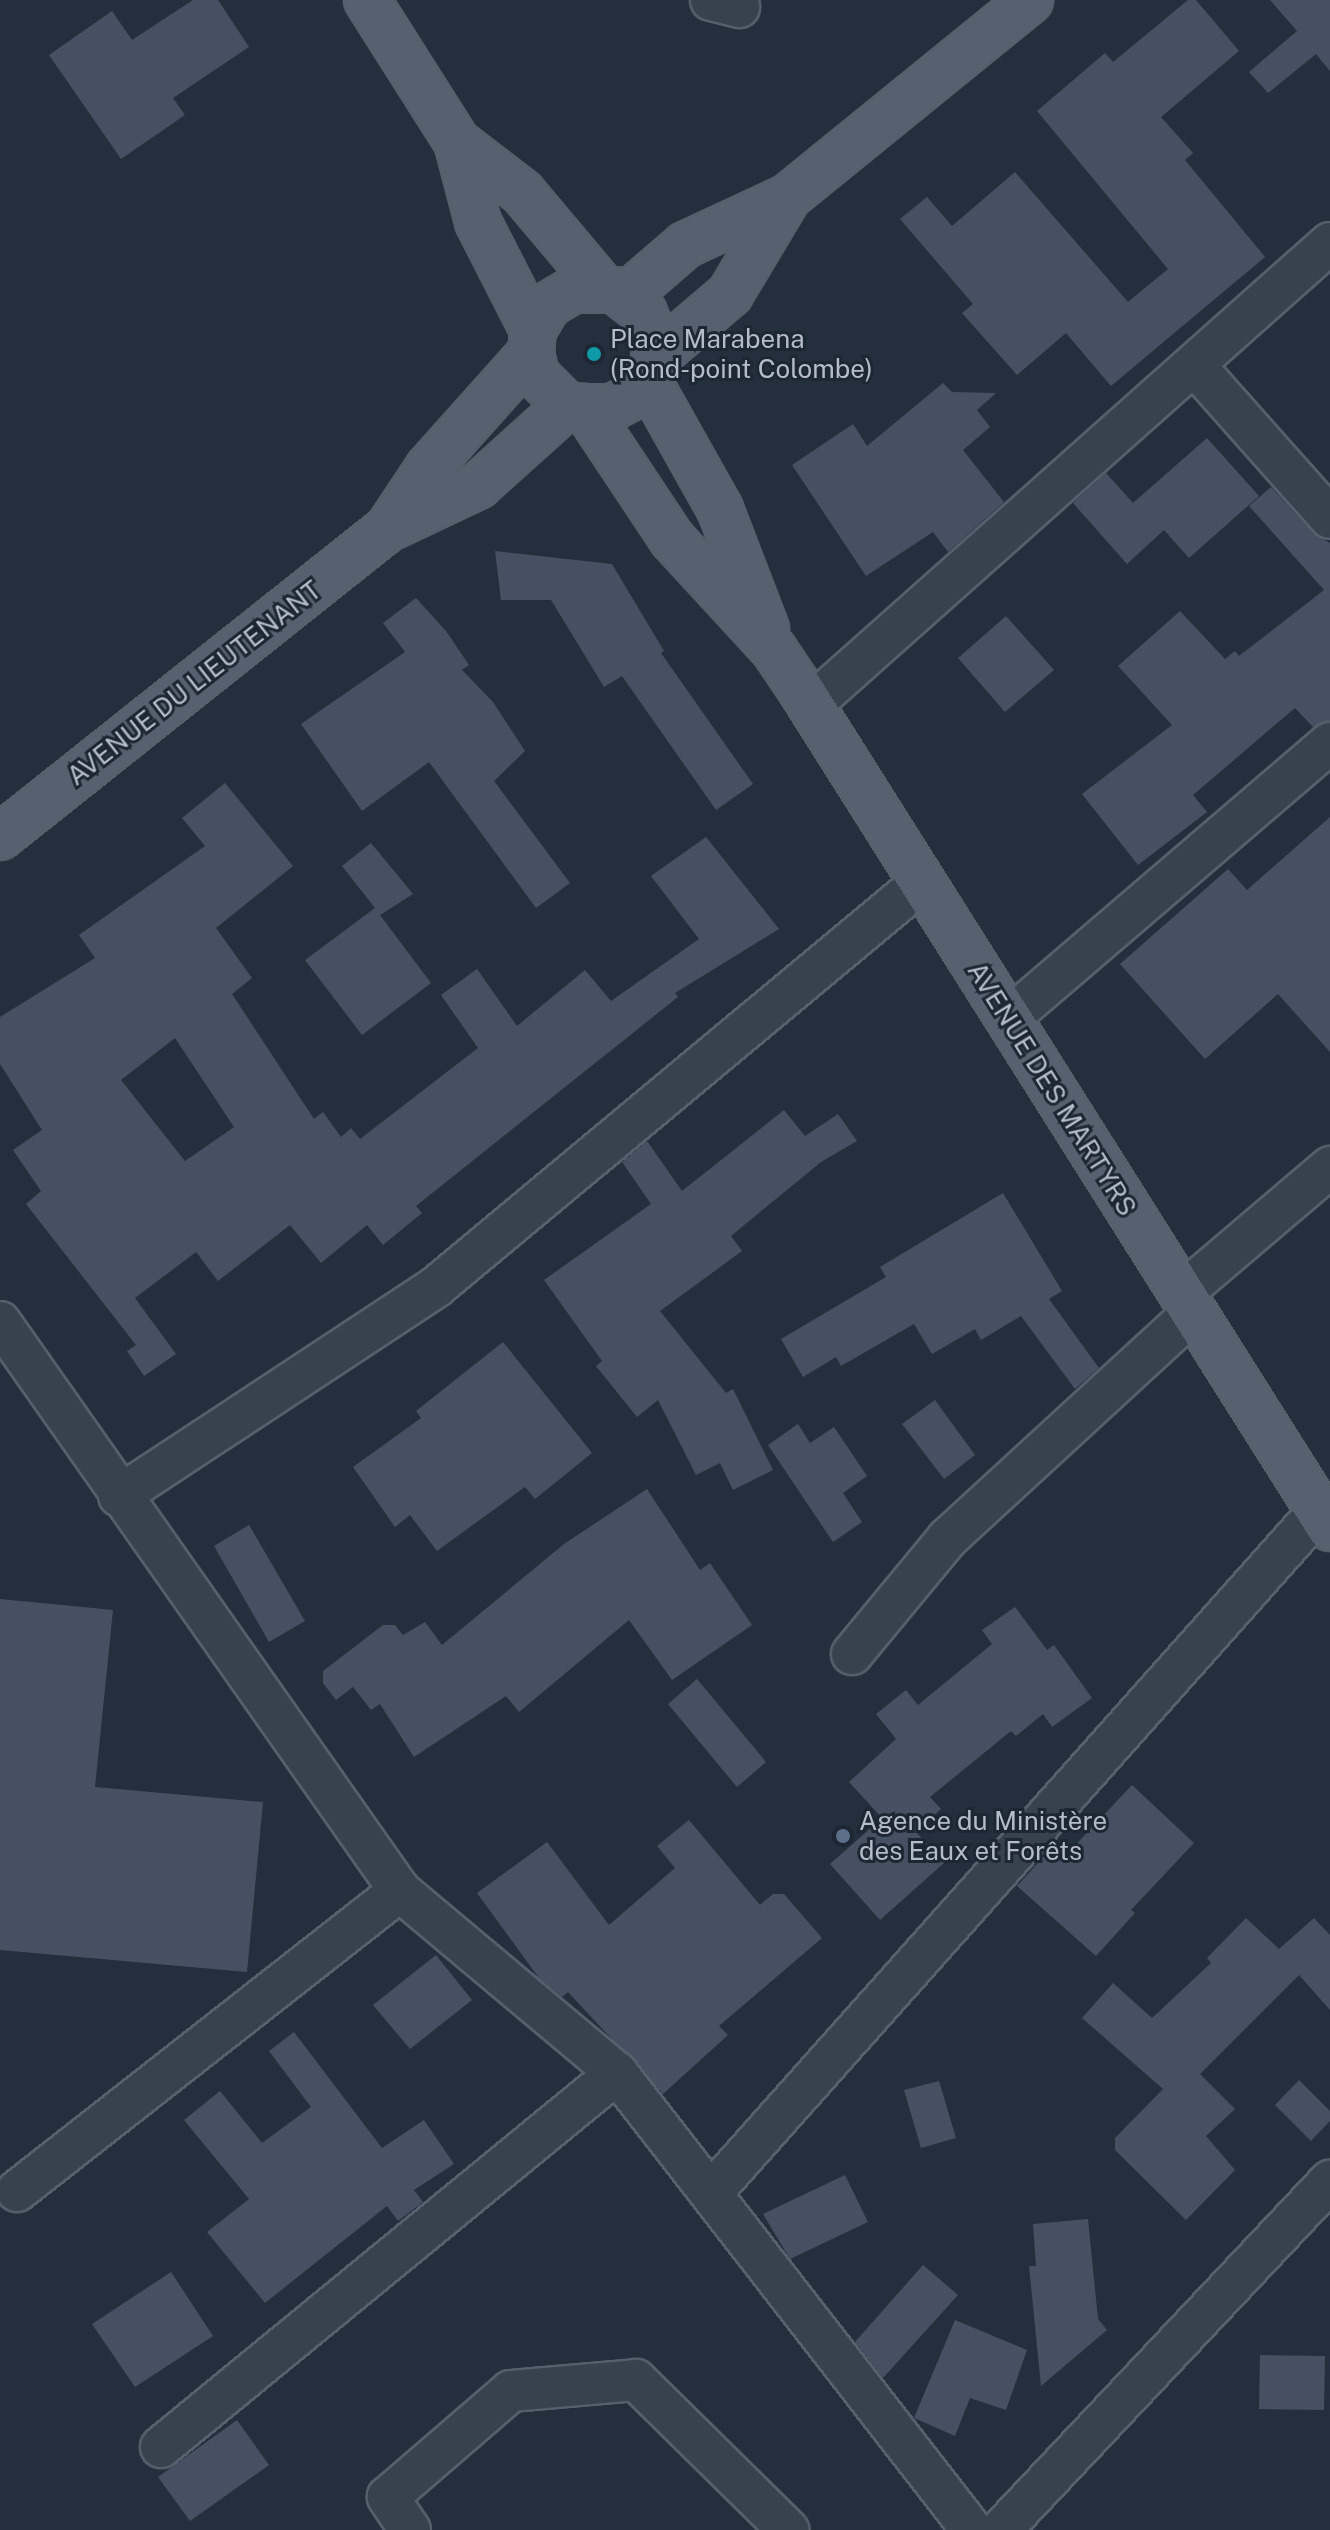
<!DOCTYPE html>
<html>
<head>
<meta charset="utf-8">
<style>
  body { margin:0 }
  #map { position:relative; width:1330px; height:2530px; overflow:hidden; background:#242f3e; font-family:"Public Sans",sans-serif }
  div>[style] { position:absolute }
  .building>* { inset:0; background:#455162 }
  .roads { filter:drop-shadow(2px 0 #565f6c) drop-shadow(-2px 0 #565f6c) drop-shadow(0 2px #565f6c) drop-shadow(0 -2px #565f6c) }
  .minor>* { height:40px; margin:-20px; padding:0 20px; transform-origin:20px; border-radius:20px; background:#38414e }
  .major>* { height:44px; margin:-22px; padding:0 22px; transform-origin:22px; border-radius:22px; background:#56606e }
  .dots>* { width:22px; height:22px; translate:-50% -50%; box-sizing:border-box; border:4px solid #1d2633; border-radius:50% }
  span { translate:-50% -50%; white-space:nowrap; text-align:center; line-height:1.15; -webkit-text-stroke:6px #1d2633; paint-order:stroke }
  .poi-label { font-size:26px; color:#b4bcc9 }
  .left { translate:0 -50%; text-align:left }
  .street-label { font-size:26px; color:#b4bcc9 }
</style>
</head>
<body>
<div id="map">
  <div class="building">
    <i style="clip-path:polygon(193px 0,218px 0,249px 47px,173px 98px,185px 115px,121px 159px,49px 55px,112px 11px,132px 40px)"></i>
    <i style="clip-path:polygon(1188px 0,1196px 0,1239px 51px,1161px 117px,1193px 153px,1185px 160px,1265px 257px,1111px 386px,1066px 333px,1017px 375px,962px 313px,973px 304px,900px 219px,927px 197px,952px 226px,1015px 172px,1128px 302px,1168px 269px,1037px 111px,1105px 53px,1113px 62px)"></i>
    <i style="clip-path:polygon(1270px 0,1330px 0,1330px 71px,1316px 54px,1268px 93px,1249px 72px,1297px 31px)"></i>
    <i style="clip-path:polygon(943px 383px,952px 392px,996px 393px,977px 410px,990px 427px,963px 450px,1004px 502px,948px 552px,933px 532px,866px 576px,792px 465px,853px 424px,867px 446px)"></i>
    <i style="clip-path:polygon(1207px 438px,1259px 496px,1189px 558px,1164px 530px,1127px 564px,1073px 503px,1106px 473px,1133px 503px)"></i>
    <i style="clip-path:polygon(1271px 487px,1313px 533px,1330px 543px,1330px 721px,1313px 727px,1295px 708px,1193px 795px,1207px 812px,1138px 865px,1082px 794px,1172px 725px,1118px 666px,1180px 611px,1225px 659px,1235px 651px,1239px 656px,1324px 590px,1249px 506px)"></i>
    <i style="clip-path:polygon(495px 551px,612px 564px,664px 651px,661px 653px,753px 784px,716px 810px,622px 676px,604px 687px,551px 600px,501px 600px)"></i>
    <i style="clip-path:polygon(416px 598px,446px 631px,469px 665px,462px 670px,493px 702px,525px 751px,494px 781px,570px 883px,536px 908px,429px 762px,362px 811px,301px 724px,405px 652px,383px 623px)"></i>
    <i style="clip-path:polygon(1006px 616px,1054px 670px,1005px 712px,958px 658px)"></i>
    <i style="clip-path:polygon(evenodd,225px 783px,293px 866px,216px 928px,252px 978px,232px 994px,314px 1119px,323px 1112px,341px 1137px,351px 1128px,360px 1139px,478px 1048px,441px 995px,477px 969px,517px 1026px,585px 970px,611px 1001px,699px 939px,651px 876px,706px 837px,779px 929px,675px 993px,678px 997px,416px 1206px,422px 1213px,383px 1245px,367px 1225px,321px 1263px,290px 1225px,218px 1281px,196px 1252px,135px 1298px,176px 1354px,144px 1376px,127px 1351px,136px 1345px,26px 1204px,41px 1191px,13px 1150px,42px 1130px,0 1064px,0 1017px,95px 958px,79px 935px,205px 846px,182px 818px,225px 783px,175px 1038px,234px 1127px,185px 1161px,121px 1080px,175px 1038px)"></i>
    <i style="clip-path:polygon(1330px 817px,1330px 1052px,1278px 994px,1205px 1059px,1120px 964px,1228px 869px,1247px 890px)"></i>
    <i style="clip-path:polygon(371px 843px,413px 894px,380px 915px,431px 983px,362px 1035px,305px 960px,375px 908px,342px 866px)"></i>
    <i style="clip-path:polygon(784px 1110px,805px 1136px,838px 1114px,857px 1141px,821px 1162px,731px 1236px,742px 1251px,660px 1311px,726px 1393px,733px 1389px,773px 1470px,733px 1490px,720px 1463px,696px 1475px,658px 1400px,637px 1417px,596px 1366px,602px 1361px,544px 1280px,651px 1204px,622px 1162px,647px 1141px,682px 1191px)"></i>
    <i style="clip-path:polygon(1003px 1193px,1062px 1291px,1049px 1299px,1099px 1368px,1075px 1389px,1021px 1316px,981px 1340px,975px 1329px,932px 1354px,914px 1324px,841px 1366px,836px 1357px,803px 1377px,781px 1339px,886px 1277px,880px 1267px)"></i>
    <i style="clip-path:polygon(503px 1342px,592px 1453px,535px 1499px,525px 1487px,437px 1551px,410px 1515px,395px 1527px,353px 1467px,421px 1418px,416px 1411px)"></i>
    <i style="clip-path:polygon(935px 1400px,975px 1455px,944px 1479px,902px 1424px)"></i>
    <i style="clip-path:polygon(798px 1424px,810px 1443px,834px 1427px,867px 1476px,843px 1493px,862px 1522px,833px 1542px,768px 1445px)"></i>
    <i style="clip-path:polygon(647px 1489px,700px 1570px,710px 1563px,752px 1625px,672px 1680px,629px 1620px,519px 1712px,506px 1696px,414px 1757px,380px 1704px,371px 1710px,353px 1687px,336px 1700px,323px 1683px,323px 1671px,383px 1625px,395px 1625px,403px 1635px,425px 1622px,442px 1645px,564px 1544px)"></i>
    <i style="clip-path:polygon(249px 1525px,305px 1621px,269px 1642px,214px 1546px)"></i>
    <i style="clip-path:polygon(0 1599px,113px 1610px,95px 1787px,263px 1802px,247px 1972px,0 1950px)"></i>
    <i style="clip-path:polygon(1015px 1607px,1047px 1650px,1054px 1645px,1092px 1698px,1052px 1727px,1043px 1714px,1016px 1736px,1011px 1731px,930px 1797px,941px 1809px,916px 1832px,944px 1863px,880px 1920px,830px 1864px,882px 1818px,849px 1782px,896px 1739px,876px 1714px,906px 1690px,918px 1705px,992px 1644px,982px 1630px)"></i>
    <i style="clip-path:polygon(697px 1679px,766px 1762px,737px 1787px,668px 1704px)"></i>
    <i style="clip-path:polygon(1132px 1785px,1194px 1843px,1131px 1910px,1135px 1913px,1096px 1956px,1017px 1886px,1055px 1844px,1067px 1854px)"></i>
    <i style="clip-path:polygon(689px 1820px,760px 1905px,773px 1894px,784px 1894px,822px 1938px,719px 2026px,728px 2035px,663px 2094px,568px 1992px,562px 1997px,539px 1978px,477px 1893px,547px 1842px,609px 1925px,675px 1868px,657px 1846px)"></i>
    <i style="clip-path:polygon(1246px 1918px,1279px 1949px,1314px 1918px,1330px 1935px,1330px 2010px,1299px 1975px,1200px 2074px,1235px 2109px,1206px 2136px,1235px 2170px,1186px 2220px,1115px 2150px,1115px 2138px,1163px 2089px,1082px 2018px,1113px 1983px,1152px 2018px,1211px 1963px,1207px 1958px)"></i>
    <i style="clip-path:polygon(436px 1955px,472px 2000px,410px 2049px,373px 2005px)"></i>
    <i style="clip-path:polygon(294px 2032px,382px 2148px,424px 2120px,454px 2164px,414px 2190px,423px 2202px,398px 2221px,387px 2206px,265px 2303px,207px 2232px,249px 2199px,184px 2120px,220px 2091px,262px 2143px,311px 2107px,269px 2051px)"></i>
    <i style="clip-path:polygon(1299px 2080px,1330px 2111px,1330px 2121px,1311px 2141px,1275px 2105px)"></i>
    <i style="clip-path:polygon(939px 2081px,956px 2138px,921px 2148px,904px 2090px)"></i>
    <i style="clip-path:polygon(845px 2175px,868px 2222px,790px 2259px,763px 2214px)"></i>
    <i style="clip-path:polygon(1088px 2219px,1098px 2319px,1107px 2330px,1041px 2386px,1029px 2266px,1036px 2266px,1033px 2224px)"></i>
    <i style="clip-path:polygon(923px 2265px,958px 2295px,883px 2378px,855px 2342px)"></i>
    <i style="clip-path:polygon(171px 2272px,213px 2336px,135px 2387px,92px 2324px)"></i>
    <i style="clip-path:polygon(955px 2320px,1027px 2350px,1006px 2410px,970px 2398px,955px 2436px,914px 2418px)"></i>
    <i style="clip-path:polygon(1260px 2355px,1325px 2356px,1324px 2410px,1259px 2409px)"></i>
    <i style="clip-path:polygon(237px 2420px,269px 2465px,190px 2521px,158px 2477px)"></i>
  </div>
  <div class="roads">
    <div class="minor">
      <i style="left:711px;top:0;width:29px;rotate:14deg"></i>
      <i style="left:1195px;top:366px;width:203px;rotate:48.4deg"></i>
      <i style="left:811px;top:705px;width:695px;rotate:-41.67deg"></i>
      <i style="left:1008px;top:1019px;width:424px;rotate:-40.6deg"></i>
      <i style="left:1181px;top:1294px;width:196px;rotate:-40.4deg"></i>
      <i style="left:0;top:1322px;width:696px;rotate:54.89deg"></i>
      <i style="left:400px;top:1891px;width:283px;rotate:40deg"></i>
      <i style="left:617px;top:2073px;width:579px;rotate:52.16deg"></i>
      <i style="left:119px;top:1496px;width:381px;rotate:-33.4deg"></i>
      <i style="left:437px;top:1286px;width:631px;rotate:-39.79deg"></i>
      <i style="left:852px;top:1654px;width:149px;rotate:-50.4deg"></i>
      <i style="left:947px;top:1539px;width:334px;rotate:-42.6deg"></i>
      <i style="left:17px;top:2191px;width:487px;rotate:-38.1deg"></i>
      <i style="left:713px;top:2191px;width:909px;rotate:-48.3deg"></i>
      <i style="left:161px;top:2447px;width:590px;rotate:-39.36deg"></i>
      <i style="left:410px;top:2530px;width:40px;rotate:-124deg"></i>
      <i style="left:388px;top:2497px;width:162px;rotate:-40.8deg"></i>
      <i style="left:511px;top:2391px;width:125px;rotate:-5deg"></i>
      <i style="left:636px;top:2380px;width:214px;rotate:44.6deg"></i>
      <i style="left:1001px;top:2530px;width:480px;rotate:-46.7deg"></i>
    </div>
    <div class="major">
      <i style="left:367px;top:0;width:168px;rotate:57.6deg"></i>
      <i style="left:457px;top:142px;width:82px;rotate:37.6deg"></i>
      <i style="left:522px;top:192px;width:124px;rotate:49.9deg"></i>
      <i style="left:457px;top:142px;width:83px;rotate:75.3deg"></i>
      <i style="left:478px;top:222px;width:121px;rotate:63deg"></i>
      <i style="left:626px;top:296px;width:78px;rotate:-40.8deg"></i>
      <i style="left:685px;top:245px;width:114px;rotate:-25deg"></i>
      <i style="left:788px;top:197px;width:312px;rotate:-39.1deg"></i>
      <i style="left:655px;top:358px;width:23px;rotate:-95deg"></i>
      <i style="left:653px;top:335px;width:24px;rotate:-112deg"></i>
      <i style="left:644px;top:313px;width:37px;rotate:-142deg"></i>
      <i style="left:615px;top:290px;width:42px;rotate:180deg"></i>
      <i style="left:573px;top:290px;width:29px;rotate:149deg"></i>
      <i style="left:548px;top:305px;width:29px;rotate:121deg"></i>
      <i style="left:533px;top:330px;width:23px;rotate:95deg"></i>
      <i style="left:531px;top:353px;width:23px;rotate:77deg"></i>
      <i style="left:536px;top:375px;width:44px;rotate:45deg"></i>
      <i style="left:567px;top:406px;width:44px;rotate:2.6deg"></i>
      <i style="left:611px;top:408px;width:24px;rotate:-28deg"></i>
      <i style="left:632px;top:397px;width:23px;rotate:-50deg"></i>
      <i style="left:647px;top:379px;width:22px;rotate:-69deg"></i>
      <i style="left:655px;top:358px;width:99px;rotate:-40.5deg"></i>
      <i style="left:730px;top:294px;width:113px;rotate:-59.1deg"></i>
      <i style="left:647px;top:379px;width:149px;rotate:60.7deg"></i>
      <i style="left:720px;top:509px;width:129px;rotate:69deg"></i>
      <i style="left:587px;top:411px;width:154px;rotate:56.4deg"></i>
      <i style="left:672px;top:539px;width:151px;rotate:47.4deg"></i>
      <i style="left:774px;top:650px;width:48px;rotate:56deg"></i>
      <i style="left:801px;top:690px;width:991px;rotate:57.74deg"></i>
      <i style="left:389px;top:527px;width:71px;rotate:-56.5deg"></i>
      <i style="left:428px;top:468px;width:154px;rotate:-48.2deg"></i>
      <i style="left:0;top:837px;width:495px;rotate:-38.5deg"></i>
      <i style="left:387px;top:529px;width:101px;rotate:-25.3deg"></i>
      <i style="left:478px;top:486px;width:120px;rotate:-42deg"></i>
    </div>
  </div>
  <div class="dots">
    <i style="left:594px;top:354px;background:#0f9aa8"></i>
    <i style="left:843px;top:1836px;background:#5c6f8a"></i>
  </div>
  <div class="poi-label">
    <span class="left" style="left:610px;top:354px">Place Marabena<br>(Rond-point Colombe)</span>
    <span class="left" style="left:859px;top:1836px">Agence du Ministère<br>des Eaux et Forêts</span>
  </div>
  <div class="street-label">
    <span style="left:194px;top:683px;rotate:-38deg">AVENUE DU LIEUTENANT</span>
    <span style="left:1052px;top:1089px;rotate:58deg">AVENUE DES MARTYRS</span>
  </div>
</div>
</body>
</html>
